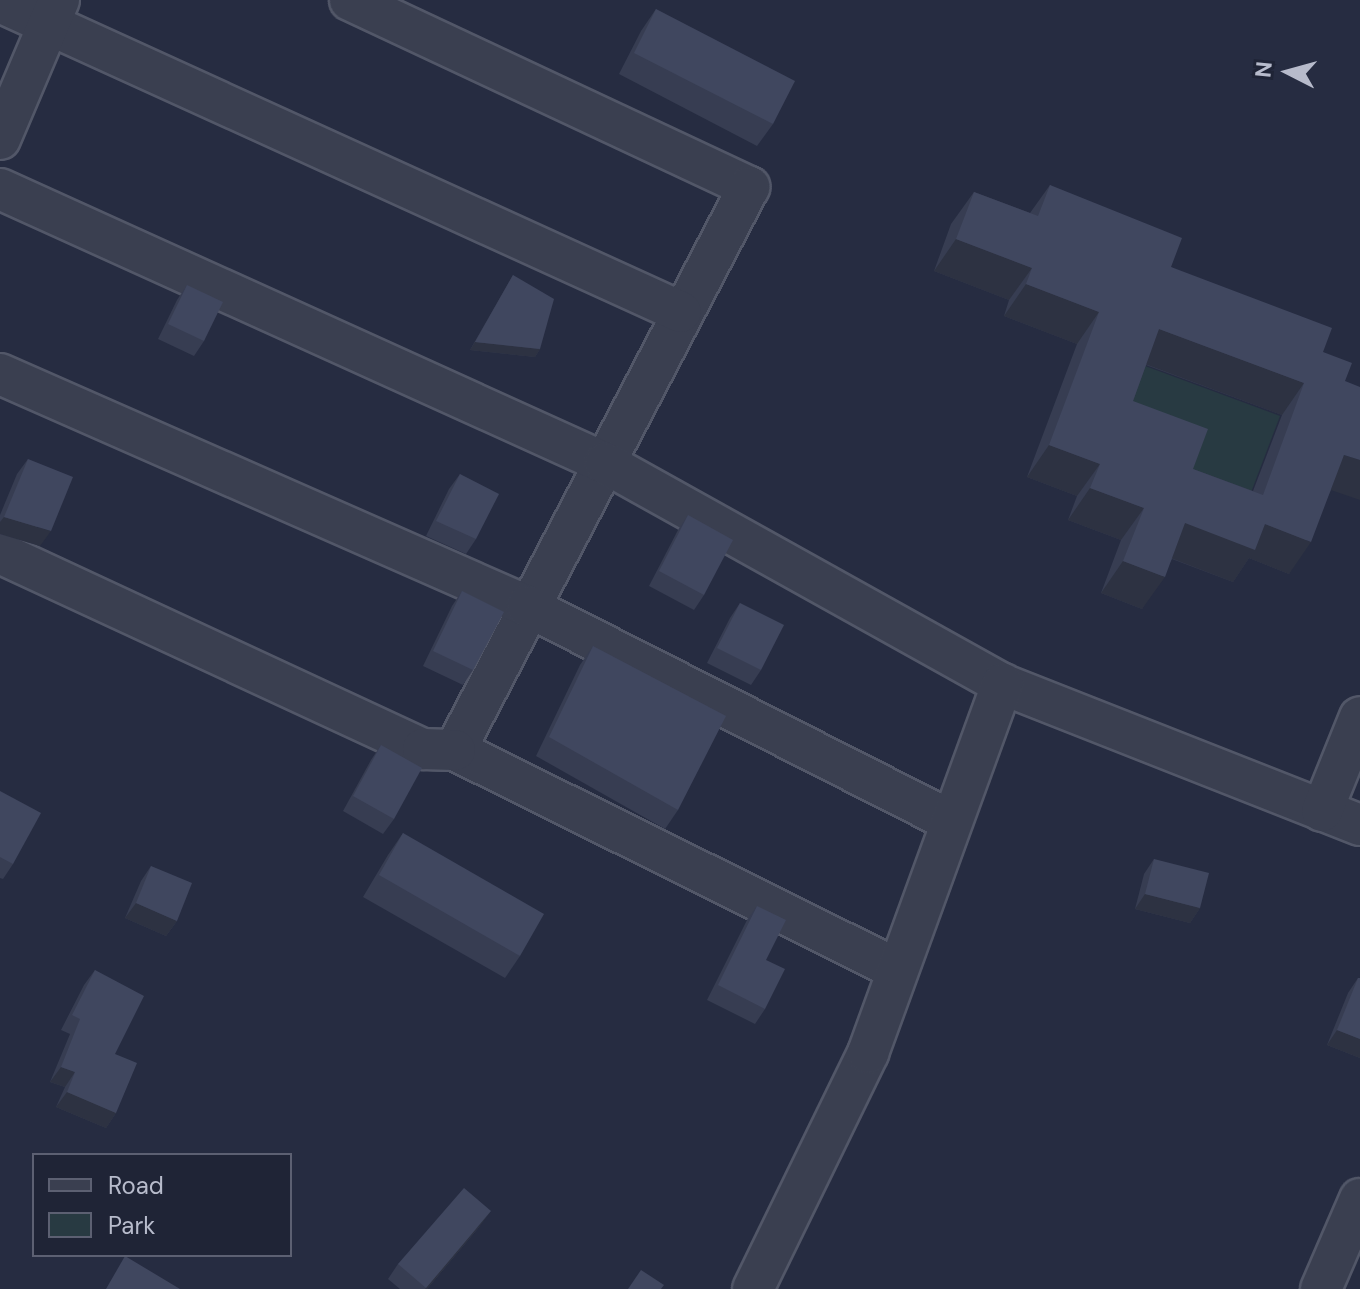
<!DOCTYPE html>
<html>
<head>
<meta charset="utf-8">
<style>
  body { margin:0 }
  #map { position:relative; width:1360px; height:1289px; overflow:hidden; background:#262c41; font-family:"DM Sans",sans-serif }
  div>[style] { position:absolute }
  .green>* { inset:0; background:#283a42 }
  .roads { filter:drop-shadow(2px 0 #525768) drop-shadow(-2px 0 #525768) drop-shadow(0 2px #525768) drop-shadow(0 -2px #525768) }
  .minor>* { height:40px; margin:-20px; padding:0 20px; transform-origin:20px; border-radius:20px; background:#3a3f50 }
  .wall>* { inset:0; background:#373d52 }
  .shaded-wall>* { inset:0; background:#2d3242 }
  .building>* { inset:0; background:#40475f }
  span { translate:-50% -50%; white-space:nowrap; text-align:center; line-height:1.15; -webkit-text-stroke:8px #1f2436; paint-order:stroke }
  .legend { position:absolute; left:32px; top:1153px; width:260px; height:104px; box-sizing:border-box; background:#1f2436; border:2px solid #5c6072; margin:0; padding:10px 14px; list-style:none; font-size:24px; color:#b7bbcb }
  .legend li { display:flex; align-items:center; gap:16px; height:40px }
  .legend b { width:40px; border:2px solid #5c6072 }
  .north { position:absolute; left:1248px; top:32px; width:80px; height:80px; -webkit-text-stroke:6px #1f2436; paint-order:stroke; rotate:276deg; font-size:22px; font-weight:700; line-height:32px; text-align:center; color:#b7bbcb }
  .north::after { content:''; display:block; margin:auto; width:28px; height:36px; background:#b7bbcb; clip-path:polygon(50% 0,100% 100%,50% 72%,0 100%) }
</style>
</head>
<body>
<div id="map">
  <div class="green">
    <i style="clip-path:polygon(1137px 363px,1280px 416px,1239px 524px,1098px 471px)"></i>
  </div>
  <div class="roads">
    <div class="minor">
      <i style="left:350px;top:0;width:441px;rotate:25.1deg"></i>
      <i style="left:749px;top:187px;width:635px;rotate:117.57deg"></i>
      <i style="left:455px;top:750px;width:492px;rotate:26.4deg"></i>
      <i style="left:0;top:2px;width:748px;rotate:24.48deg"></i>
      <i style="left:0;top:139px;width:151px;rotate:-67deg"></i>
      <i style="left:0;top:189px;width:664px;rotate:24.37deg"></i>
      <i style="left:605px;top:463px;width:454px;rotate:29.1deg"></i>
      <i style="left:1002px;top:684px;width:385px;rotate:21.5deg"></i>
      <i style="left:0;top:374px;width:576px;rotate:23.76deg"></i>
      <i style="left:527px;top:606px;width:475px;rotate:26.9deg"></i>
      <i style="left:0;top:553px;width:466px;rotate:24.9deg"></i>
      <i style="left:423px;top:749px;width:32px;rotate:2deg"></i>
      <i style="left:1322px;top:811px;width:101px;rotate:-68deg"></i>
      <i style="left:753px;top:1289px;width:263px;rotate:-64deg"></i>
      <i style="left:868px;top:1053px;width:393px;rotate:-70deg"></i>
      <i style="left:1321px;top:1289px;width:98px;rotate:-66.6deg"></i>
    </div>
  </div>
  <div class="wall">
    <i style="clip-path:polygon(656px 9px,773px 124px,757px 146px,619px 74px,641px 31px)"></i>
    <i style="clip-path:polygon(evenodd,1050px 185px,1171px 267px,1323px 352px,1345px 381px,1331px 490px,1289px 574px,1249px 558px,1233px 582px,1172px 559px,1142px 609px,1101px 593px,1121px 540px,1068px 520px,1077px 496px,1027px 477px,1077px 344px,1004px 316px,1009px 300px,934px 271px,951px 224px,974px 192px,1030px 213px,1050px 185px,1146px 365px,1282px 415px,1253px 491px,1193px 469px,1133px 401px,1146px 365px)"></i>
    <i style="clip-path:polygon(513px 275px,540px 349px,535px 357px,470px 350px)"></i>
    <i style="clip-path:polygon(187px 285px,204px 341px,194px 356px,158px 339px,177px 300px)"></i>
    <i style="clip-path:polygon(28px 459px,40px 546px,0 534px,0 515px,17px 474px)"></i>
    <i style="clip-path:polygon(460px 474px,476px 539px,466px 554px,426px 536px,449px 489px)"></i>
    <i style="clip-path:polygon(688px 515px,704px 595px,694px 610px,649px 586px,678px 530px)"></i>
    <i style="clip-path:polygon(462px 591px,473px 670px,463px 685px,423px 666px,452px 606px)"></i>
    <i style="clip-path:polygon(740px 603px,761px 670px,751px 685px,707px 663px,730px 618px)"></i>
    <i style="clip-path:polygon(593px 646px,678px 810px,665px 829px,536px 756px,580px 665px)"></i>
    <i style="clip-path:polygon(381px 745px,394px 819px,383px 834px,343px 811px,371px 760px)"></i>
    <i style="clip-path:polygon(0 791px,13px 864px,3px 879px,0 878px)"></i>
    <i style="clip-path:polygon(403px 833px,520px 956px,505px 978px,363px 897px,388px 855px)"></i>
    <i style="clip-path:polygon(1154px 859px,1200px 908px,1190px 923px,1135px 909px,1144px 874px)"></i>
    <i style="clip-path:polygon(151px 866px,177px 921px,166px 936px,125px 918px,141px 881px)"></i>
    <i style="clip-path:polygon(757px 906px,766px 960px,765px 1009px,755px 1024px,707px 1000px,747px 920px)"></i>
    <i style="clip-path:polygon(95px 970px,115px 1054px,116px 1113px,106px 1128px,56px 1107px,65px 1087px,50px 1082px,70px 1034px,61px 1030px,84px 985px)"></i>
    <i style="clip-path:polygon(1358px 978px,1360px 978px,1360px 1058px,1327px 1045px,1348px 993px)"></i>
    <i style="clip-path:polygon(480px 1226px,427px 1289px,400px 1289px,388px 1279px,398px 1264px)"></i>
  </div>
  <div class="shaded-wall">
    <i style="clip-path:polygon(956px 239px,1032px 268px,1009px 300px,934px 271px)"></i>
    <i style="clip-path:polygon(1026px 284px,1099px 312px,1077px 344px,1004px 316px)"></i>
    <i style="clip-path:polygon(1159px 329px,1304px 383px,1282px 415px,1137px 361px)"></i>
    <i style="clip-path:polygon(475px 342px,540px 349px,535px 357px,470px 350px)"></i>
    <i style="clip-path:polygon(1049px 445px,1100px 464px,1077px 496px,1027px 477px)"></i>
    <i style="clip-path:polygon(1344px 455px,1360px 460px,1360px 500px,1322px 487px)"></i>
    <i style="clip-path:polygon(1090px 488px,1144px 508px,1121px 540px,1068px 520px)"></i>
    <i style="clip-path:polygon(4px 517px,51px 531px,40px 546px,0 534px,0 522px)"></i>
    <i style="clip-path:polygon(1185px 523px,1265px 524px,1311px 542px,1289px 574px,1249px 558px,1233px 582px,1163px 555px)"></i>
    <i style="clip-path:polygon(1123px 561px,1165px 577px,1142px 609px,1101px 593px)"></i>
    <i style="clip-path:polygon(1145px 894px,1200px 908px,1190px 923px,1135px 909px)"></i>
    <i style="clip-path:polygon(136px 903px,177px 921px,166px 936px,125px 918px)"></i>
    <i style="clip-path:polygon(1337px 1030px,1360px 1039px,1360px 1058px,1327px 1045px)"></i>
    <i style="clip-path:polygon(61px 1067px,75px 1072px,65px 1087px,50px 1082px)"></i>
    <i style="clip-path:polygon(67px 1092px,116px 1113px,106px 1128px,56px 1107px)"></i>
    <i style="clip-path:polygon(491px 1211px,480px 1226px,427px 1289px,425px 1289px)"></i>
  </div>
  <div class="building">
    <i style="clip-path:polygon(656px 9px,795px 81px,773px 124px,634px 53px)"></i>
    <i style="clip-path:polygon(evenodd,1050px 185px,1182px 238px,1171px 267px,1332px 328px,1323px 352px,1352px 363px,1345px 381px,1360px 387px,1360px 460px,1344px 455px,1311px 542px,1265px 524px,1255px 550px,1185px 523px,1165px 577px,1123px 561px,1144px 508px,1090px 488px,1100px 464px,1049px 445px,1099px 312px,1026px 284px,1032px 268px,956px 239px,974px 192px,1038px 216px,1050px 185px,1159px 329px,1304px 383px,1263px 495px,1193px 469px,1208px 429px,1133px 401px,1159px 329px)"></i>
    <i style="clip-path:polygon(513px 275px,554px 299px,540px 349px,475px 342px)"></i>
    <i style="clip-path:polygon(187px 285px,223px 302px,204px 341px,168px 324px)"></i>
    <i style="clip-path:polygon(28px 459px,73px 477px,51px 531px,4px 517px)"></i>
    <i style="clip-path:polygon(460px 474px,499px 494px,476px 539px,436px 521px)"></i>
    <i style="clip-path:polygon(688px 515px,733px 540px,704px 595px,659px 571px)"></i>
    <i style="clip-path:polygon(462px 591px,504px 612px,473px 670px,433px 651px)"></i>
    <i style="clip-path:polygon(740px 603px,784px 625px,761px 670px,717px 648px)"></i>
    <i style="clip-path:polygon(593px 646px,726px 716px,678px 810px,549px 737px)"></i>
    <i style="clip-path:polygon(381px 745px,422px 768px,394px 819px,353px 796px)"></i>
    <i style="clip-path:polygon(0 791px,41px 813px,13px 864px,0 857px)"></i>
    <i style="clip-path:polygon(403px 833px,544px 914px,520px 956px,379px 875px)"></i>
    <i style="clip-path:polygon(1154px 859px,1209px 873px,1200px 908px,1145px 894px)"></i>
    <i style="clip-path:polygon(151px 866px,192px 883px,177px 921px,136px 903px)"></i>
    <i style="clip-path:polygon(757px 906px,786px 920px,766px 960px,785px 969px,765px 1009px,718px 985px)"></i>
    <i style="clip-path:polygon(95px 970px,144px 996px,115px 1054px,137px 1063px,116px 1113px,67px 1092px,75px 1072px,61px 1067px,80px 1019px,72px 1015px)"></i>
    <i style="clip-path:polygon(1358px 978px,1360px 978px,1360px 1039px,1337px 1030px)"></i>
    <i style="clip-path:polygon(464px 1188px,491px 1211px,426px 1288px,398px 1264px)"></i>
    <i style="clip-path:polygon(125px 1256px,180px 1289px,106px 1289px)"></i>
    <i style="clip-path:polygon(641px 1270px,664px 1285px,661px 1289px,628px 1289px)"></i>
  </div>
  <ul class="legend">
  <li><b style="height:10px;background:#3a3f50"></b>Road</li>
  <li><b style="height:22px;background:#283a42"></b>Park</li>
  </ul>
  <div class="north">N</div>
</div>
</body>
</html>
